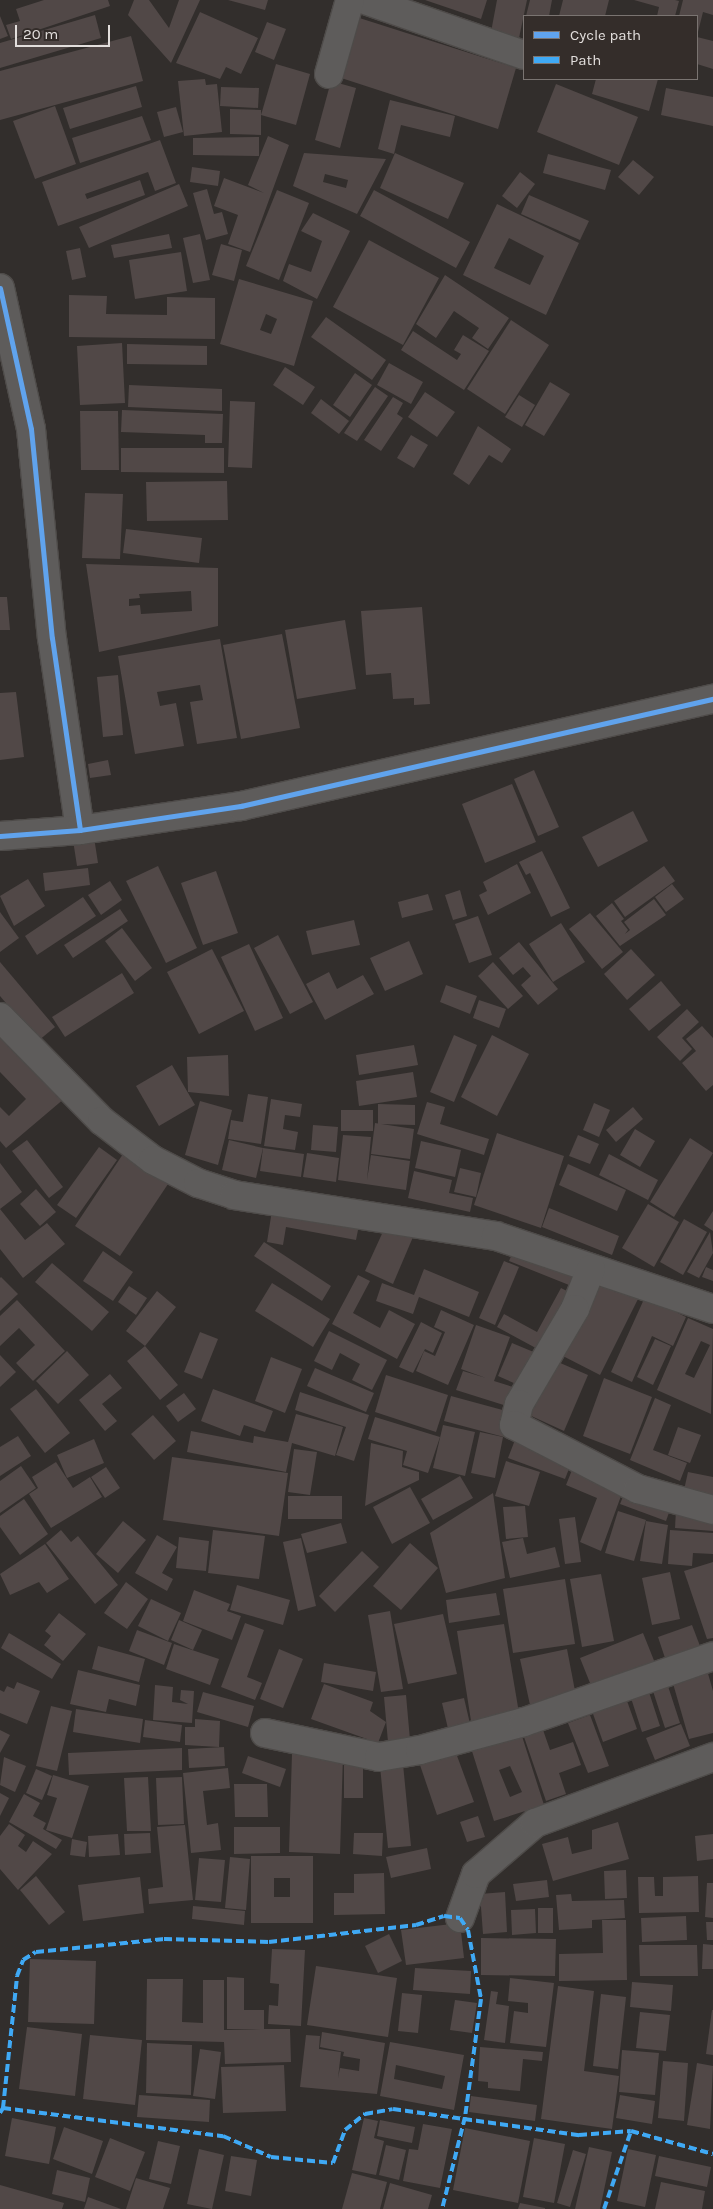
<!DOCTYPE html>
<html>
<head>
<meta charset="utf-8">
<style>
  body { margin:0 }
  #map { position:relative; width:713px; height:2209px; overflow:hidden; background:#322e2c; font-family:Karla,sans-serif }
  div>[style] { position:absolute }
  .building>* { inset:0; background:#514847 }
  .roads { filter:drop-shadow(1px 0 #4e4b49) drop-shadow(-1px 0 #4e4b49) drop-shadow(0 1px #4e4b49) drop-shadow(0 -1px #4e4b49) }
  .minor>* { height:28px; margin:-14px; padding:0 14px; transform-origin:14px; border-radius:14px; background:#5e5c5b }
  .quiet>* { height:4px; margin-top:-2px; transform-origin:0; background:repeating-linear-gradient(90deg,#3fa9f5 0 8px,transparent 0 12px) }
  .cycleway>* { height:5px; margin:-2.5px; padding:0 2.5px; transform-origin:2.5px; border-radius:2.5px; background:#60a3ed }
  span { translate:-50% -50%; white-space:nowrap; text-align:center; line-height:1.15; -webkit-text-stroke:4px #342d2a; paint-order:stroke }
  .legend { position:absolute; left:523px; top:15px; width:175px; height:65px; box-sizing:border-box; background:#342d2a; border:1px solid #7a7471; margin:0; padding:6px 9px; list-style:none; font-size:15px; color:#e2dedc }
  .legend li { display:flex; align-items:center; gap:10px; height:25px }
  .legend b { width:25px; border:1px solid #7a7471 }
  .scale { position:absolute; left:15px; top:25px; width:95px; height:22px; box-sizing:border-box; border:2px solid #e2dedc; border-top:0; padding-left:6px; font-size:15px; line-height:18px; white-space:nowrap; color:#e2dedc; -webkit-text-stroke:4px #342d2a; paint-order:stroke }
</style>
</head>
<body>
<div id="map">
  <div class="building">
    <i style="clip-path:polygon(44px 0,108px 0,110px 6px,11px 39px,6px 25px,20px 21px,16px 9px)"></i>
    <i style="clip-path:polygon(134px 0,149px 0,169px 28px,179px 0,200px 0,171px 63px,128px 15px)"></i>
    <i style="clip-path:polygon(228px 0,268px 0,265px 10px)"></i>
    <i style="clip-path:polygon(425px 0,487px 0,481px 19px)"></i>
    <i style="clip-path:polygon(497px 0,527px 0,519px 38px,491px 32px)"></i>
    <i style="clip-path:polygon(530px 0,552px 0,549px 16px,526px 16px)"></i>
    <i style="clip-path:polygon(563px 0,609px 0,605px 16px,559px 16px)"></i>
    <i style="clip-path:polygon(634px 0,675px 0,679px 1px,675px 16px,657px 16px,659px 7px)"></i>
    <i style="clip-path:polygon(683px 0,713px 0,713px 15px,703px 12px,697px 36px,697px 16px,679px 16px)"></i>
    <i style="clip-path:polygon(200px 12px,258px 38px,241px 74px,226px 67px,220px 79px,176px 63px)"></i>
    <i style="clip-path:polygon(95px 15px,101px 38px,0 68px,0 43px)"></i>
    <i style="clip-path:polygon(350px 15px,516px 68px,498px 129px,332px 75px)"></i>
    <i style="clip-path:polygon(0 16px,8px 36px,0 39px)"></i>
    <i style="clip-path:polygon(267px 22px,286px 29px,274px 60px,255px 52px)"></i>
    <i style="clip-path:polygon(131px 36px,143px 81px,0 120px,0 71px)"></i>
    <i style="clip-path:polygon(697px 37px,713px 41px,713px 69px,697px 64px)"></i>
    <i style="clip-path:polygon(276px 64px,310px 74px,296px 125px,261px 115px)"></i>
    <i style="clip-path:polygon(205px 79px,206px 85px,217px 84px,222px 132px,184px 136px,178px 81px)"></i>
    <i style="clip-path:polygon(596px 79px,658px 79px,649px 111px,592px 94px)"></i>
    <i style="clip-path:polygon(331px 81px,356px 88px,340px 148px,315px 140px)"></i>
    <i style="clip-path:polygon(556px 84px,638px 117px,619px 165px,537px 132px)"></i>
    <i style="clip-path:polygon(136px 86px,142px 107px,70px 129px,63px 108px)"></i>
    <i style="clip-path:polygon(221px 87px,259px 88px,258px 108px,220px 106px)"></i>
    <i style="clip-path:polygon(666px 88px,713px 97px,713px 126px,661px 115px)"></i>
    <i style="clip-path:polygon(390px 100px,455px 116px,450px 137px,401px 125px,394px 154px,378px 149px)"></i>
    <i style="clip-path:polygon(55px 106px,76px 164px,35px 179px,13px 121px)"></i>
    <i style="clip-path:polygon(176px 107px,183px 132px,164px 137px,157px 112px)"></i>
    <i style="clip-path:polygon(230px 109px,261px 110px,261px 135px,230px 134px)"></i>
    <i style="clip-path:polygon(142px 116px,151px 140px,80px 163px,72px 138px)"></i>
    <i style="clip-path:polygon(268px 136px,289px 145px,250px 252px,228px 244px,238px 215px,214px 206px,224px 178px,264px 193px,248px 185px)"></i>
    <i style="clip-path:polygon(259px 137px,259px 156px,193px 155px,193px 138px)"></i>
    <i style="clip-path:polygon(160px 140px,176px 183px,155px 191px,148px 172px,85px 194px,87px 199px,140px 180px,145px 195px,58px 226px,42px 182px)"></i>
    <i style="clip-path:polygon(evenodd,304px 153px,386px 159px,357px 214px,293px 186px,304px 153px,325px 174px,348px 180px,346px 188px,323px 182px,325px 174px)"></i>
    <i style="clip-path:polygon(395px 153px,464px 183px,448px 219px,380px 188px)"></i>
    <i style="clip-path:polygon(548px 154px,611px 170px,605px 190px,543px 173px)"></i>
    <i style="clip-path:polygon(633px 160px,654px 177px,639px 195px,618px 177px)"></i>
    <i style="clip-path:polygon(192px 167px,220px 171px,218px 186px,190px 182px)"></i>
    <i style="clip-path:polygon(520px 172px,535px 184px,517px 208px,502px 196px)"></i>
    <i style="clip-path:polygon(179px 184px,188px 206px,89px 248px,79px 227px)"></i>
    <i style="clip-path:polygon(207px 189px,214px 214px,222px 212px,228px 234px,206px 240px,193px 193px)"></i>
    <i style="clip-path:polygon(277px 190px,309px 203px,279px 280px,246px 266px)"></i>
    <i style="clip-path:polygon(374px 190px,470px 242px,456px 268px,360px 216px)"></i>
    <i style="clip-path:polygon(529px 195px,589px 221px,580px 240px,521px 214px)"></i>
    <i style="clip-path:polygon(evenodd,497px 204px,579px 243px,546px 315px,463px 275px,497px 204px,509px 238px,544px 256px,530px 285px,494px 268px,509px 238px)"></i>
    <i style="clip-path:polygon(313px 213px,350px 231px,317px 299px,283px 281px,289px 264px,311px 272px,322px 241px,301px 231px)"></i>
    <i style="clip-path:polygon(169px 234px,172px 248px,114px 258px,111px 245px)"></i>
    <i style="clip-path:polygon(200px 234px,210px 280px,193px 283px,183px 238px)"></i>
    <i style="clip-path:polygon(369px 240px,439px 278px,403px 345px,333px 307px)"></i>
    <i style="clip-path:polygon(221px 244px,242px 250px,234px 281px,212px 275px)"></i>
    <i style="clip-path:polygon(80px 248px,86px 277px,72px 280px,66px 251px)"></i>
    <i style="clip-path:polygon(181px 252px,187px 291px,135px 299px,129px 260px)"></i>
    <i style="clip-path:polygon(445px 275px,509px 318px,488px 349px,472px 338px,479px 328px,454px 311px,436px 338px,416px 324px)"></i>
    <i style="clip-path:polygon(evenodd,239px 279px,313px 301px,294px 366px,220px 344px,239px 279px,266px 314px,277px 319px,271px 334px,260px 330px,266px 314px)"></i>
    <i style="clip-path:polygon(69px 295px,107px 296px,106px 314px,167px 315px,167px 297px,215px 298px,215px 339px,69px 337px)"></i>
    <i style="clip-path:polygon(326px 317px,386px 360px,372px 380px,311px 337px)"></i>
    <i style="clip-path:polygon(511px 320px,549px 345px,505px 414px,467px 389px)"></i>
    <i style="clip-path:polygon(413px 331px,457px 360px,461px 354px,454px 350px,463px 335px,489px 351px,464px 390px,401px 350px)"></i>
    <i style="clip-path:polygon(122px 343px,125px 403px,80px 405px,77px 346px)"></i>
    <i style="clip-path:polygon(127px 344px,207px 346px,207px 365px,127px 364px)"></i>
    <i style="clip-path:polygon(389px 363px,423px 382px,411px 404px,377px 385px)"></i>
    <i style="clip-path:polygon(285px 367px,315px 387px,303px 405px,273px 385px)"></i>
    <i style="clip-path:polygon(355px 373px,372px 385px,350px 417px,333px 405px)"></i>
    <i style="clip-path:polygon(550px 382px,570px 394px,544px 436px,525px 425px)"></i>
    <i style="clip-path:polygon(129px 385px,222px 389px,222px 411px,128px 407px)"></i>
    <i style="clip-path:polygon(375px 387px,388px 396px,357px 441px,344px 433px)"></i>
    <i style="clip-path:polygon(425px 392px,455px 412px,437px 437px,408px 417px)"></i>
    <i style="clip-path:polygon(519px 395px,535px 405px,522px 427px,505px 417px)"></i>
    <i style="clip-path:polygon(393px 397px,403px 403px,397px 414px,403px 418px,381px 451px,364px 440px)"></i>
    <i style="clip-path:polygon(321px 399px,349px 421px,339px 434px,311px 413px)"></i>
    <i style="clip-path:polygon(230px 401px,255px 402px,252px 468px,228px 467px)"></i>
    <i style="clip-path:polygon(122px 410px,223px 414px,222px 443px,205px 443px,205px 435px,121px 432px)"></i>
    <i style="clip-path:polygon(80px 411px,118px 411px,119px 470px,81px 470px)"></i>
    <i style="clip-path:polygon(478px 426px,511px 449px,502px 463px,489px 455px,469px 485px,453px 474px)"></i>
    <i style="clip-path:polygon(411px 435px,428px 445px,414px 468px,397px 458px)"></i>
    <i style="clip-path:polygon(121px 448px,224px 448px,224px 473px,121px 472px)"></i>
    <i style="clip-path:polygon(227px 481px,228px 520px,147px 521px,146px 482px)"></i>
    <i style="clip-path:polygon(85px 493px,123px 494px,120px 559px,82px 558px)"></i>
    <i style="clip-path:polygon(126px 529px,202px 538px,199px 563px,123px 553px)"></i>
    <i style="clip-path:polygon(evenodd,86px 564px,218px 568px,218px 626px,99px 652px,86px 564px,191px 591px,192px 611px,141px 614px,140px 605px,129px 606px,129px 599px,140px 598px,139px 594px,191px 591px)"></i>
    <i style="clip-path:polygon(0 597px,7px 597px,10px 630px,0 630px)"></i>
    <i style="clip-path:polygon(422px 607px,430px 704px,414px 705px,414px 698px,393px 699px,391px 673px,366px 675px,361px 611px)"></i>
    <i style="clip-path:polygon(345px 620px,356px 689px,297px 699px,285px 630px)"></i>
    <i style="clip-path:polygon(282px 634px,300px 728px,241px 739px,223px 645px)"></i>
    <i style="clip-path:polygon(220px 639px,237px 738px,197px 744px,190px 702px,203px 700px,200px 685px,157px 692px,160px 706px,176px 703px,184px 746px,135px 754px,118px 656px)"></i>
    <i style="clip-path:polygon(118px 675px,123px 735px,103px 737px,97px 677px)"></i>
    <i style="clip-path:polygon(16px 692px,24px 757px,0 760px,0 693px)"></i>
    <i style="clip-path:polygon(108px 760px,111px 775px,90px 778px,88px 764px)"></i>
    <i style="clip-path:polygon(534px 770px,559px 827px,538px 836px,514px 779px)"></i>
    <i style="clip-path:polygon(512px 784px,536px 842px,485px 863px,462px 804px)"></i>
    <i style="clip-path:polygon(633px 811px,648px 841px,598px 867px,582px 837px)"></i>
    <i style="clip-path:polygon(93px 831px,98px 863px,77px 866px,72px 834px)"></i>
    <i style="clip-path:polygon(542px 851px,570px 908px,551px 917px,530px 873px,526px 875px,519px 862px)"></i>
    <i style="clip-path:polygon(517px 864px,531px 893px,488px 915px,479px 895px,487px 891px,483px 882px)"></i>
    <i style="clip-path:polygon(158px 866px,197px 948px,166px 963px,126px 881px)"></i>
    <i style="clip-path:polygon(664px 866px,675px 881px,625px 917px,614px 901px)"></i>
    <i style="clip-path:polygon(88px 868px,90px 885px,45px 891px,43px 873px)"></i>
    <i style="clip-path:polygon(216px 871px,238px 933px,203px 945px,181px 883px)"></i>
    <i style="clip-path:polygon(28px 879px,45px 906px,14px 926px,0 896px)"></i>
    <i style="clip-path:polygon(110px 881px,122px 900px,101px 915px,88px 895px)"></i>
    <i style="clip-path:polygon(672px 884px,684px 899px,666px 912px,655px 897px)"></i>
    <i style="clip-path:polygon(460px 890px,467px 916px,453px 920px,445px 895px)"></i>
    <i style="clip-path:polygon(428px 894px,433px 910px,402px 918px,398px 902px)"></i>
    <i style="clip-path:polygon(83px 897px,96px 916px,37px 955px,25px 936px)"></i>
    <i style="clip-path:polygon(654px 899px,666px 915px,620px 946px,596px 916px,612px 903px,624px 919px,621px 921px,628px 930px,625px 934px,630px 930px,624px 922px)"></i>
    <i style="clip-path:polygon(120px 909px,128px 921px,73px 958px,64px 945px)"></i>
    <i style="clip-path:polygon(0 912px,19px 938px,0 952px)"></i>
    <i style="clip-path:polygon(590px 913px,623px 952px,602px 969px,569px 929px)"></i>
    <i style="clip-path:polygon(478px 916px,492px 955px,469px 963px,455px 924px)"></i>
    <i style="clip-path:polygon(354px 920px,360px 945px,312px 955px,306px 931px)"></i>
    <i style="clip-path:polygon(561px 923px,585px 962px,553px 982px,529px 944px)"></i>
    <i style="clip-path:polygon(122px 928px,152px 968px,135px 981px,105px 941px)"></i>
    <i style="clip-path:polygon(278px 935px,313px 1002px,290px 1014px,254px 948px)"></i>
    <i style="clip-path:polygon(409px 941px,423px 974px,385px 991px,370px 958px)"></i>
    <i style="clip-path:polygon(519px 942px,558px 989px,538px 1005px,521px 985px,531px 976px,523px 967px,513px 975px,499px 958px)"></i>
    <i style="clip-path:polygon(249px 944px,283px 1018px,255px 1031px,221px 957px)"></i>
    <i style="clip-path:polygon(212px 949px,244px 1011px,199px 1034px,167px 972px)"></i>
    <i style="clip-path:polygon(631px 949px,655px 975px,627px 1000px,604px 974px)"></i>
    <i style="clip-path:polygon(0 962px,55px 1027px,38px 1041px,0 996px)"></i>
    <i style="clip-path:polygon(493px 962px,523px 996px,508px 1009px,478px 976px)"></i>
    <i style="clip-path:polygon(329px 972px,337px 989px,363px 975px,374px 994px,325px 1020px,306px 984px)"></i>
    <i style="clip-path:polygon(122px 973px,134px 993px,65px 1037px,52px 1017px)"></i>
    <i style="clip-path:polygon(661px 981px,681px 1005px,649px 1031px,629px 1009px)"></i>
    <i style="clip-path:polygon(446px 985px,477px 996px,470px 1014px,440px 1002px)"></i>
    <i style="clip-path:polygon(479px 1000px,506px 1009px,499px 1028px,473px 1018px)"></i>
    <i style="clip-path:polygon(687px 1009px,699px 1022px,682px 1038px,692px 1049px,680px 1061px,657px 1037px)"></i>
    <i style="clip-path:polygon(702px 1026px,713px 1038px,713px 1085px,706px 1091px,682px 1063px,696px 1051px,686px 1039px)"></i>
    <i style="clip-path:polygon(0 1032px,65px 1098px,6px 1148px,0 1141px,0 1107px,9px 1116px,26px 1099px,0 1072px)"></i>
    <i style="clip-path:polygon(454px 1035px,477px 1045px,454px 1102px,430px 1092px)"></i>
    <i style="clip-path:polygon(492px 1035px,529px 1054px,497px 1116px,461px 1097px)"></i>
    <i style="clip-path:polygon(414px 1045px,418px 1065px,359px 1075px,356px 1055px)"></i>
    <i style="clip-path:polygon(228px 1055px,229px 1096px,188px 1092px,187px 1057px)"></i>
    <i style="clip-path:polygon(172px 1065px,195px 1105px,159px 1126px,136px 1086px)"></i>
    <i style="clip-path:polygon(413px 1072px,417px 1097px,359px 1106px,356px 1081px)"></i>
    <i style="clip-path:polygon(248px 1094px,268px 1097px,261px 1144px,228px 1139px,231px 1120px,243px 1122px)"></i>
    <i style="clip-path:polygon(271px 1099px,302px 1104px,300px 1117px,285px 1115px,283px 1129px,298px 1132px,295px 1150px,264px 1146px)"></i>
    <i style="clip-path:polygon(200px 1101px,232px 1110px,218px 1165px,185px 1155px)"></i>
    <i style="clip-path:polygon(427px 1102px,445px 1107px,440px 1124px,489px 1139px,484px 1155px,417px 1134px)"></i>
    <i style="clip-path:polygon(594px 1103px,610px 1110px,599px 1137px,583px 1130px)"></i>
    <i style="clip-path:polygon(378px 1104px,415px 1105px,415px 1125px,378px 1124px)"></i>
    <i style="clip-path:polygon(633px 1107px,643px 1119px,616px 1142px,606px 1130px)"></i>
    <i style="clip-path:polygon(341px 1110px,373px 1110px,373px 1131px,341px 1131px)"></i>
    <i style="clip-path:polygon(375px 1123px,414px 1129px,410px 1159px,371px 1154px)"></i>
    <i style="clip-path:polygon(313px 1125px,338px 1127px,336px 1152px,311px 1150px)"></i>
    <i style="clip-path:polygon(635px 1129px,655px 1141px,640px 1167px,620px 1155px)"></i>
    <i style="clip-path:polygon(497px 1133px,564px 1156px,541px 1228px,474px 1205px)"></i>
    <i style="clip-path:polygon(343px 1135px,371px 1137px,367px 1180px,371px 1155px,410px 1161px,406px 1190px,338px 1180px)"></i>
    <i style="clip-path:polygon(578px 1135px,599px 1144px,590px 1164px,569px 1156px)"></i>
    <i style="clip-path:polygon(690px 1138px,713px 1153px,674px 1217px,650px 1202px)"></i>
    <i style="clip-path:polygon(27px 1140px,63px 1187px,49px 1198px,12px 1151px)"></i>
    <i style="clip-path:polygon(229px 1140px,263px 1148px,256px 1178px,222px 1170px)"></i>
    <i style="clip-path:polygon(421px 1141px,461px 1150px,455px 1177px,415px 1168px)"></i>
    <i style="clip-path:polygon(99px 1147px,117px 1160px,76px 1218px,57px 1205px)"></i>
    <i style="clip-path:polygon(263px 1148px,304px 1154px,301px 1177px,260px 1171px)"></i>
    <i style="clip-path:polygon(125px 1151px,170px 1181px,120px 1256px,75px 1226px)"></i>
    <i style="clip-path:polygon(307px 1153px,339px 1158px,336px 1182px,303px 1177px)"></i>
    <i style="clip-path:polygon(609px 1154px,658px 1180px,648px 1200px,599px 1175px)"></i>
    <i style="clip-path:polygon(0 1163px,22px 1192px,0 1209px,25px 1240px,47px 1223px,65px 1244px,23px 1278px,0 1249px)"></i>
    <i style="clip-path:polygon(568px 1164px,626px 1190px,617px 1211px,559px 1185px)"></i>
    <i style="clip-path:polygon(460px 1168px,481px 1173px,476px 1197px,454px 1192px)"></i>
    <i style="clip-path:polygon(414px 1171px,452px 1180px,449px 1193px,473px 1198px,470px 1212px,408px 1198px)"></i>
    <i style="clip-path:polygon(36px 1189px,56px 1212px,40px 1226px,20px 1204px)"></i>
    <i style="clip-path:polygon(273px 1204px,360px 1220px,356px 1240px,286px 1227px,283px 1245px,267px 1242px)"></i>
    <i style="clip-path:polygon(648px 1204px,679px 1222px,654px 1267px,622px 1248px)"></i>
    <i style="clip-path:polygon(549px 1208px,619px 1236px,612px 1255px,542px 1227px)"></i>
    <i style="clip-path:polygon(713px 1211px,713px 1231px,704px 1225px)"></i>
    <i style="clip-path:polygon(684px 1219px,707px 1232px,683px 1275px,660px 1262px)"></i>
    <i style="clip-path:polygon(386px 1225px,413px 1237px,393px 1284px,365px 1271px)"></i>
    <i style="clip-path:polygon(710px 1232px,713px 1253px,699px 1278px,687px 1272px)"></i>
    <i style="clip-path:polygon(264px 1242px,331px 1286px,322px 1301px,254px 1256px)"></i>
    <i style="clip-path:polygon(514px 1249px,583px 1277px,579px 1289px,509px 1261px)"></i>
    <i style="clip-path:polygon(103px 1251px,133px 1272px,113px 1301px,83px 1281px)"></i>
    <i style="clip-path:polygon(504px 1261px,519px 1267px,495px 1325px,479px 1318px)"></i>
    <i style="clip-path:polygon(52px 1263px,109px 1312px,92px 1331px,35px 1282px)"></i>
    <i style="clip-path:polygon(706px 1267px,713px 1270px,713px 1281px,702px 1277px)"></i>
    <i style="clip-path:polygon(424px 1269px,479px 1292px,469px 1317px,419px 1297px,413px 1314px,376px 1301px,382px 1283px,414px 1295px)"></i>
    <i style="clip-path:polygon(358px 1275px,370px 1281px,353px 1313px,380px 1328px,389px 1310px,415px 1324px,397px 1359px,332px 1324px)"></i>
    <i style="clip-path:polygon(598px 1275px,640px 1295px,600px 1375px,559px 1354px)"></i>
    <i style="clip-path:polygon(1px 1277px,18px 1294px,0 1311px,0 1278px)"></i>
    <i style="clip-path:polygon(272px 1283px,330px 1319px,313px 1347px,255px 1311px)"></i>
    <i style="clip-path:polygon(129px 1286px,147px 1298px,136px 1315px,118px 1302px)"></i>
    <i style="clip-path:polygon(561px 1288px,575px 1295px,545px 1353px,497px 1327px,504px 1314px,537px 1332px)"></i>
    <i style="clip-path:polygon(157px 1291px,176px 1307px,145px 1346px,178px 1385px,160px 1400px,127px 1361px,145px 1346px,126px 1331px)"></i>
    <i style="clip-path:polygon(645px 1297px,686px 1317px,673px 1346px,652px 1336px,632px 1382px,611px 1372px)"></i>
    <i style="clip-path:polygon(17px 1300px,65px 1351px,33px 1381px,16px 1363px,35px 1345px,19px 1328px,0 1346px,0 1316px)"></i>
    <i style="clip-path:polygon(441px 1310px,474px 1325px,448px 1385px,416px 1371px,424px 1351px,435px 1356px,445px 1332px,434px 1327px)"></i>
    <i style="clip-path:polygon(evenodd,688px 1318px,713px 1329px,711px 1414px,657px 1390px,688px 1318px,701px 1341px,710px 1345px,694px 1378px,685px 1374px,701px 1341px)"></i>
    <i style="clip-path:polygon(421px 1322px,442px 1333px,433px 1353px,425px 1349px,413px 1373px,399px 1367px)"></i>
    <i style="clip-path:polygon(476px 1325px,510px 1337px,494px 1381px,516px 1388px,510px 1407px,456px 1390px,463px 1371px,486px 1378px,461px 1369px)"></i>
    <i style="clip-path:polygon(329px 1331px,387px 1360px,372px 1390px,352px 1380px,360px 1364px,340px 1353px,332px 1370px,314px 1361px)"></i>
    <i style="clip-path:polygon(200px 1332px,218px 1339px,202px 1379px,184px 1372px)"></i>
    <i style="clip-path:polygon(655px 1339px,671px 1346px,653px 1385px,637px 1377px)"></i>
    <i style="clip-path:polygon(512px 1343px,536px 1353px,523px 1387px,498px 1376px)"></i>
    <i style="clip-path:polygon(67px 1351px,89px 1375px,58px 1404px,36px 1381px)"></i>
    <i style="clip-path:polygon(0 1355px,16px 1372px,0 1387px)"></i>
    <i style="clip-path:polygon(271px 1357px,302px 1369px,285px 1413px,255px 1401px)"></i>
    <i style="clip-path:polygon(551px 1359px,588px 1375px,564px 1431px,527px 1414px)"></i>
    <i style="clip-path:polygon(315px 1368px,374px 1393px,366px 1412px,307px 1386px)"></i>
    <i style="clip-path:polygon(110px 1374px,122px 1388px,102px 1404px,117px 1421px,105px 1431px,79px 1400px)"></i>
    <i style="clip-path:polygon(386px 1375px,448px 1395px,436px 1432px,375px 1412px)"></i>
    <i style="clip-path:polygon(604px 1378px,652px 1397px,630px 1454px,583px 1436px)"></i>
    <i style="clip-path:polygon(36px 1389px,70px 1433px,45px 1453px,10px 1409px)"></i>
    <i style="clip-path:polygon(213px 1389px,273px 1411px,265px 1432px,244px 1425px,240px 1436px,201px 1421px)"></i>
    <i style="clip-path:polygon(300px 1392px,369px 1415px,354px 1461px,336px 1455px,346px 1427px,295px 1410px)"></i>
    <i style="clip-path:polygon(184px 1393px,196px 1409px,178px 1422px,166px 1406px)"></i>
    <i style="clip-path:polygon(451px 1396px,510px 1412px,504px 1437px,444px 1421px)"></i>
    <i style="clip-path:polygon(655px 1398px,671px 1405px,653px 1450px,687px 1463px,680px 1481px,630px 1460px)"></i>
    <i style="clip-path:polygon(296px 1414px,343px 1427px,335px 1456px,292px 1443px,286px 1472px,187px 1452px,191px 1431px,253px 1443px,254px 1436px,288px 1442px)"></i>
    <i style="clip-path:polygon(153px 1415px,176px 1441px,154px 1460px,131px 1434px)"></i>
    <i style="clip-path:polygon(375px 1417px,440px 1437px,428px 1473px,403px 1465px,407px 1451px,368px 1439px)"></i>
    <i style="clip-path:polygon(443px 1425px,475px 1432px,465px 1476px,433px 1468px)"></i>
    <i style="clip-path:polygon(678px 1427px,701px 1435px,690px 1463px,668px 1455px)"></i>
    <i style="clip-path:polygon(480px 1432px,503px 1437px,495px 1478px,471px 1473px)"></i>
    <i style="clip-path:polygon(18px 1436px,31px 1456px,0 1476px,0 1447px)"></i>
    <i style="clip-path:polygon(94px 1439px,104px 1463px,67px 1478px,57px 1455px)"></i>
    <i style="clip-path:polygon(515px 1440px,572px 1461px,565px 1479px,508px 1458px)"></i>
    <i style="clip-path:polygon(371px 1443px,403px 1451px,402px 1467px,419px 1472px,419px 1480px,365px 1506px)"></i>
    <i style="clip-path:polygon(294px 1449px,317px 1452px,310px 1495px,288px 1492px)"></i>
    <i style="clip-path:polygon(172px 1457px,288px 1473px,279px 1536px,163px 1520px)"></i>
    <i style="clip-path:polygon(506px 1461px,540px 1472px,529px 1506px,495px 1496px)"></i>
    <i style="clip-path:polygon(56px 1462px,73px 1488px,90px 1477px,102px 1497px,51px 1528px,29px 1494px,38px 1488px,32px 1477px)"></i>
    <i style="clip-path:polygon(574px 1465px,625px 1485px,601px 1551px,580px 1542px,597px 1498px,566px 1485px)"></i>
    <i style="clip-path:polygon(21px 1466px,36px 1488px,0 1513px,0 1481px)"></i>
    <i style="clip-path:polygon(106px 1467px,120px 1488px,105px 1498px,91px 1477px)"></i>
    <i style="clip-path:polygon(688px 1472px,713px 1477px,713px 1496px,684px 1490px)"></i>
    <i style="clip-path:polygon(460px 1476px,473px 1498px,433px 1520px,421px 1499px)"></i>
    <i style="clip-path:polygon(410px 1487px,430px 1523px,392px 1544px,373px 1507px)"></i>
    <i style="clip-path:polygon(627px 1487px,672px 1504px,666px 1521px,620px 1504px)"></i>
    <i style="clip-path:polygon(493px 1493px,505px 1578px,446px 1593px,430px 1533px)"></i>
    <i style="clip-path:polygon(288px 1496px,342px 1496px,342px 1519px,288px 1519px)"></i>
    <i style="clip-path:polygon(24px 1499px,48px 1534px,20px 1555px,0 1527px,0 1516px)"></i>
    <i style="clip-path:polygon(525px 1506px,528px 1537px,506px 1539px,503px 1507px)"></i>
    <i style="clip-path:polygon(676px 1510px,713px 1513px,713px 1531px,675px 1528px)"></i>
    <i style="clip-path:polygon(618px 1511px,646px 1520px,634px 1561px,605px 1553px)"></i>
    <i style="clip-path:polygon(575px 1517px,581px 1562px,565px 1564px,559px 1519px)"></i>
    <i style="clip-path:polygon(123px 1521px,146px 1540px,118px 1573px,96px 1554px)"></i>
    <i style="clip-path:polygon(646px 1521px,668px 1525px,662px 1564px,640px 1561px)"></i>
    <i style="clip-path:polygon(341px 1523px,347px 1543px,307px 1553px,301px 1534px)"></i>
    <i style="clip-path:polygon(61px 1530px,71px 1542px,78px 1536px,118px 1585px,95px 1604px,46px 1543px)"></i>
    <i style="clip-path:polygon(213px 1530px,265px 1536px,259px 1579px,208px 1573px)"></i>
    <i style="clip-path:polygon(670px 1530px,713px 1533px,713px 1554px,693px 1553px,692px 1566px,668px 1564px)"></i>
    <i style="clip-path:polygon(157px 1535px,177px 1547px,162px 1573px,173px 1579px,167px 1591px,135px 1573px)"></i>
    <i style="clip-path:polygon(179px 1537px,209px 1541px,206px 1571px,176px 1568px)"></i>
    <i style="clip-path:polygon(301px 1538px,316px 1606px,298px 1611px,283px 1542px)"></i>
    <i style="clip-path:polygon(523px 1538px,527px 1554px,555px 1547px,560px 1567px,510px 1578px,502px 1542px)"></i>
    <i style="clip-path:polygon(410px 1543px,438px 1568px,401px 1610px,373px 1586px)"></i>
    <i style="clip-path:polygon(45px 1544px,69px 1579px,47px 1593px,39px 1582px,10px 1595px,0 1574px)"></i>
    <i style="clip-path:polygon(362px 1551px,379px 1567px,335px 1612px,319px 1596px)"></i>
    <i style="clip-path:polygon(713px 1562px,713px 1638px,707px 1639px,684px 1571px)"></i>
    <i style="clip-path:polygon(670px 1572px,680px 1619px,652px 1625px,642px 1578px)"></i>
    <i style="clip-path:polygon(601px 1574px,614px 1641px,582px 1647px,570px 1579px)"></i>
    <i style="clip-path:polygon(565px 1579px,575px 1644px,513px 1653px,503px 1589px)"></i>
    <i style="clip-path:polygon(126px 1582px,148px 1599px,127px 1629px,104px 1613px)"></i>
    <i style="clip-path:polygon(237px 1585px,290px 1600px,283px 1625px,230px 1610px)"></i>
    <i style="clip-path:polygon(194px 1590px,230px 1604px,227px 1611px,241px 1616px,232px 1640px,183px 1621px)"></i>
    <i style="clip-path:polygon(496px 1593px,500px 1615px,449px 1623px,446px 1600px)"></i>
    <i style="clip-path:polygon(151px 1599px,181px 1613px,168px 1641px,138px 1626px)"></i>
    <i style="clip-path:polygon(390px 1611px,403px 1689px,381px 1692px,368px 1615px)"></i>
    <i style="clip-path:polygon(59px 1613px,86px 1634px,63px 1661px,44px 1645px,51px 1636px,45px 1631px)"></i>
    <i style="clip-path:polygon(443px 1614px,457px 1674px,408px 1684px,394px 1624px)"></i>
    <i style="clip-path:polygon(179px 1620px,202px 1630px,193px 1650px,171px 1640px)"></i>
    <i style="clip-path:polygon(245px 1623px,264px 1630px,247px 1677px,262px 1683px,255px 1700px,221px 1687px)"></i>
    <i style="clip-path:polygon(504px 1624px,519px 1713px,471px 1721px,457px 1631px)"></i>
    <i style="clip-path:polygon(692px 1625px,700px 1646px,665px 1658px,658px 1637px)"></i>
    <i style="clip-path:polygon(137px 1630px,172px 1643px,164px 1665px,129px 1651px)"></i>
    <i style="clip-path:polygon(9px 1633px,61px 1664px,52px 1679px,1px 1648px)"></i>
    <i style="clip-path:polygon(643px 1633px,655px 1663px,592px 1688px,580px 1658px)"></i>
    <i style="clip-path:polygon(174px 1644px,219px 1659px,210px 1685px,166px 1669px)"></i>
    <i style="clip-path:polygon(98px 1646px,145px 1659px,139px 1682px,92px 1669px)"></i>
    <i style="clip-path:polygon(279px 1649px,303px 1659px,283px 1708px,260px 1699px)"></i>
    <i style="clip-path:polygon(567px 1649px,576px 1696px,530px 1705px,520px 1659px)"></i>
    <i style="clip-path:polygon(324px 1663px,376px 1672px,373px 1691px,321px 1682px)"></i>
    <i style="clip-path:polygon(78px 1670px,140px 1685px,136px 1706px,109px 1699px,106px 1712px,70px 1704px)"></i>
    <i style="clip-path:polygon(707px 1670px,713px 1691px,713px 1733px,689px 1739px,672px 1680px)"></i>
    <i style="clip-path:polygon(17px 1682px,40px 1691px,27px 1724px,0 1713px,0 1690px,4px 1692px,7px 1686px,14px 1689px)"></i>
    <i style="clip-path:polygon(667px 1683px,680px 1723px,665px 1728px,652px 1688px)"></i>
    <i style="clip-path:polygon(324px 1684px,373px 1702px,370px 1711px,386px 1722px,378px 1743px,311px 1719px)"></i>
    <i style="clip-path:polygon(155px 1685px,173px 1687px,172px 1702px,188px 1704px,180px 1700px,181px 1690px,194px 1691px,192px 1723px,153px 1720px)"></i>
    <i style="clip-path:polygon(648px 1689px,660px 1726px,642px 1732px,630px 1695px)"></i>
    <i style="clip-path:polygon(203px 1692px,254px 1706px,248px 1727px,197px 1712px)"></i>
    <i style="clip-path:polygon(406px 1695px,410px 1740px,388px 1742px,384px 1697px)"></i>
    <i style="clip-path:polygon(464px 1698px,471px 1728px,449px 1733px,442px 1703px)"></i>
    <i style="clip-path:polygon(626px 1698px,637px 1729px,603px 1742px,592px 1711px)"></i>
    <i style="clip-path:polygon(51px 1706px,72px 1711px,57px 1771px,36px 1766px)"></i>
    <i style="clip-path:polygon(76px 1709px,143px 1719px,140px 1743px,73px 1732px)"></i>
    <i style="clip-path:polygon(590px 1715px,609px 1766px,588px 1773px,568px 1723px)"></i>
    <i style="clip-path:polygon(195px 1719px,220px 1721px,219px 1747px,185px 1745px,185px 1727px,195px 1727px)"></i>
    <i style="clip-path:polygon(145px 1720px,182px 1725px,180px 1742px,143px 1737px)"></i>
    <i style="clip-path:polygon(681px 1724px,690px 1746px,655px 1760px,646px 1738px)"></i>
    <i style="clip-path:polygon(542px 1727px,550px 1750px,573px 1742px,581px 1765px,559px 1773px,566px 1794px,546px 1801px,523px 1734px)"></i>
    <i style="clip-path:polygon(0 1730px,10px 1735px,0 1753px)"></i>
    <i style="clip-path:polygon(evenodd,521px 1733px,544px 1805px,494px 1821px,471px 1748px,521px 1733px,510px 1766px,522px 1792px,510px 1797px,499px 1770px,510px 1766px)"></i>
    <i style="clip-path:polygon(224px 1747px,225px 1766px,189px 1768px,188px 1749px)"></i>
    <i style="clip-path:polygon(182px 1748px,182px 1770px,69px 1775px,68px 1753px)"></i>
    <i style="clip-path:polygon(292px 1753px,343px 1755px,340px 1854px,289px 1852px)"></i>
    <i style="clip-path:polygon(456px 1753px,474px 1802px,437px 1815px,420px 1765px)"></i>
    <i style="clip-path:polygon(248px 1756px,286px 1769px,280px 1787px,242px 1773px)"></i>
    <i style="clip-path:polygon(344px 1756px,363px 1757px,363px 1798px,344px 1798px)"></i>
    <i style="clip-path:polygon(4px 1757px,26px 1766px,15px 1792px,0 1785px)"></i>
    <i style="clip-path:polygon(403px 1764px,411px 1846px,388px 1848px,380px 1766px)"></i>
    <i style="clip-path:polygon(228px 1768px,230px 1788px,203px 1791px,207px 1825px,218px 1823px,221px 1850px,191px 1853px,183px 1773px)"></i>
    <i style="clip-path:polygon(36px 1769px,52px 1776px,42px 1800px,26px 1793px)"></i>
    <i style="clip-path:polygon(53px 1775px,89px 1786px,72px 1838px,46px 1830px,57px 1798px,47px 1795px)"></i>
    <i style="clip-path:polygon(148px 1777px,151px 1831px,127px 1831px,124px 1778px)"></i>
    <i style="clip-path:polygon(182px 1777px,184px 1824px,158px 1825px,156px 1778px)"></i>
    <i style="clip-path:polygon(234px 1784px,267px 1784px,268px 1817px,235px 1817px)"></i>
    <i style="clip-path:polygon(0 1793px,9px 1798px,0 1816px)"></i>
    <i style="clip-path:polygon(24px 1794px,40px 1803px,33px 1816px,46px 1823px,43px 1829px,62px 1840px,56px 1849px,9px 1822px)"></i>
    <i style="clip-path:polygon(478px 1816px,485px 1837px,467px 1842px,460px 1822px)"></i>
    <i style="clip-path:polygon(618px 1822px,629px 1859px,553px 1881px,542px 1844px,568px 1837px,572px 1854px,592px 1849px,592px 1830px)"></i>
    <i style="clip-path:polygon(9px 1824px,25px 1835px,18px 1846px,26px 1852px,33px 1841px,52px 1854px,18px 1890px,0 1869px,0 1836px)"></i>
    <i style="clip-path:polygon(185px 1825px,193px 1900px,149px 1904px,148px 1889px,163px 1887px,157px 1827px)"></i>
    <i style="clip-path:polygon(234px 1827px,280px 1827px,280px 1853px,234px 1854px)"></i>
    <i style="clip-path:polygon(150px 1833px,151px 1853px,125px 1855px,124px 1834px)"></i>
    <i style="clip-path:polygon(354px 1833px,383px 1833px,382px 1856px,353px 1854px)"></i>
    <i style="clip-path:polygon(118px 1834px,120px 1855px,89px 1857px,88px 1836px)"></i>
    <i style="clip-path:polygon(713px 1834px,713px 1859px,697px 1861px,695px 1836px)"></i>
    <i style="clip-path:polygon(72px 1839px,87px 1842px,85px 1857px,70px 1855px)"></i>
    <i style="clip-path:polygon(427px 1848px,431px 1869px,391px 1878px,386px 1857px)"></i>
    <i style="clip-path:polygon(evenodd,251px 1856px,313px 1856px,313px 1923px,251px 1923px,251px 1856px,274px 1878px,290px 1878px,290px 1897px,274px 1897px,274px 1878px)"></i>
    <i style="clip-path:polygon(230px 1857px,250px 1859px,246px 1910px,225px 1908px)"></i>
    <i style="clip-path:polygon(199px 1858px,225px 1860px,221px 1902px,195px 1900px)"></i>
    <i style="clip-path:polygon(626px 1870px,627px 1898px,605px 1899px,604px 1871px)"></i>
    <i style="clip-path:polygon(384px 1873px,385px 1914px,334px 1915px,334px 1893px,354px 1893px,354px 1874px)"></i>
    <i style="clip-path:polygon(36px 1876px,65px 1912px,49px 1925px,20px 1890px)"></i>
    <i style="clip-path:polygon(698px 1876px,699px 1912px,639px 1913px,638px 1877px,654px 1877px,655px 1896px,663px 1896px,663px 1877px)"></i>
    <i style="clip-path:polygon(140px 1877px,144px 1913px,83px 1921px,78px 1885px)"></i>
    <i style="clip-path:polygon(547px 1880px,549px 1897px,516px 1901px,513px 1884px)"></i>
    <i style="clip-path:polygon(707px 1883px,713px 1883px,713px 1918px,705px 1917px)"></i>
    <i style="clip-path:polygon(505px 1892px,507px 1932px,483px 1934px,480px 1894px)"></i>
    <i style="clip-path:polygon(571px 1894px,572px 1901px,624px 1900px,625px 1918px,592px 1920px,592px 1928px,559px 1930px,556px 1895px)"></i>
    <i style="clip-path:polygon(193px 1906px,245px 1911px,244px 1925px,192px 1919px)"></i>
    <i style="clip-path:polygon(538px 1908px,553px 1908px,553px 1933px,538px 1933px)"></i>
    <i style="clip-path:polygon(535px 1909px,536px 1933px,512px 1935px,511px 1910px)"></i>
    <i style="clip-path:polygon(686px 1916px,687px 1940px,642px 1942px,641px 1918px)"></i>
    <i style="clip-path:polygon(602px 1920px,626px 1920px,627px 1980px,559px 1981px,559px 1954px,603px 1953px)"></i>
    <i style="clip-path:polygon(706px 1922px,713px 1922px,713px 1940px,707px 1940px)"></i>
    <i style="clip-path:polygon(460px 1923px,464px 1958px,406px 1965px,401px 1930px)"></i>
    <i style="clip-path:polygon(389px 1934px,402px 1961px,378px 1973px,365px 1946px)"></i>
    <i style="clip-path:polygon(481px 1938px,556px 1939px,555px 1976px,481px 1975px)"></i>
    <i style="clip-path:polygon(703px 1944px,713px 1945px,713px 1969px,702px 1969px)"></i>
    <i style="clip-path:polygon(639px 1945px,697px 1945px,698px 1976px,640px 1976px)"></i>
    <i style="clip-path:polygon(272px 1949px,305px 1950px,301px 2026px,268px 2024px,269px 2005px,278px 2006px,279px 1984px,270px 1983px)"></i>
    <i style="clip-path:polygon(30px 1959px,96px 1961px,94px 2024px,28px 2022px)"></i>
    <i style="clip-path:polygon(316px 1966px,397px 1978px,388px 2037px,307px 2025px)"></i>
    <i style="clip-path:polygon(415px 1968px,471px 1971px,470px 1994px,413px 1990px)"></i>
    <i style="clip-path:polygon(227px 1977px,244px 1978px,244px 2010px,264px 2010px,264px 2029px,290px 2029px,291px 2062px,225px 2064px,224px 2042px,146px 2040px,147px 1979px,183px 1979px,182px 2022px,203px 2023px,203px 1980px,224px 1980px,224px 2030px,261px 2030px,227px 2029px)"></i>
    <i style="clip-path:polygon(510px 1978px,554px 1983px,546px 2047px,510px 2043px,514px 2011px,528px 2013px,528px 2003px,508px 2001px)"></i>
    <i style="clip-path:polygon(632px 1982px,673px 1985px,671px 2011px,630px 2007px)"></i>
    <i style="clip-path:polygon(558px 1986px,594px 1991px,584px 2071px,619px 2076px,612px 2129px,541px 2119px)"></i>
    <i style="clip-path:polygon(491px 1991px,498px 1992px,496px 2004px,509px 2006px,505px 2043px,484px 2040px)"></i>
    <i style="clip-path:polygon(402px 1993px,422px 1995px,418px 2033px,398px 2031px)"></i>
    <i style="clip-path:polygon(601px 1994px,626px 1997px,618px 2069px,593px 2066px)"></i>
    <i style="clip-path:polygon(455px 2000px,477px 2003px,472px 2033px,450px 2030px)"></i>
    <i style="clip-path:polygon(712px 2010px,713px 2010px,713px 2055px,706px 2054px)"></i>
    <i style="clip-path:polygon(640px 2012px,670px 2015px,666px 2051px,636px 2048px)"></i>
    <i style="clip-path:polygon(27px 2027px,82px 2034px,75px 2096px,19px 2089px)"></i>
    <i style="clip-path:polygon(322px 2032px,385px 2043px,377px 2094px,300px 2087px,306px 2035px,320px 2036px,319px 2049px,341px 2052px,338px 2078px,340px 2068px,359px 2071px,360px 2059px,343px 2056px,344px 2052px,320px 2047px)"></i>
    <i style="clip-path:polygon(90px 2035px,142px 2040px,135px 2105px,83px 2099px)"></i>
    <i style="clip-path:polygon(evenodd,390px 2042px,464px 2055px,454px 2110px,380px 2096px,390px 2042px,396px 2065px,445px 2076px,442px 2089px,394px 2079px,396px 2065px)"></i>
    <i style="clip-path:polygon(147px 2043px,192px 2045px,191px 2095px,146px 2093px)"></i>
    <i style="clip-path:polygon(480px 2047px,543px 2052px,542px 2061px,523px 2059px,520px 2091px,488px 2088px,488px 2082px,478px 2081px)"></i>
    <i style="clip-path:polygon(200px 2049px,221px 2052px,215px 2099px,193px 2096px)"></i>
    <i style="clip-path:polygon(622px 2050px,659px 2053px,655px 2095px,619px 2092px)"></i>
    <i style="clip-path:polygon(663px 2061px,688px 2063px,684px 2121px,658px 2118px)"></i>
    <i style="clip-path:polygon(697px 2063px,713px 2066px,710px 2129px,687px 2125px)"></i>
    <i style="clip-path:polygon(284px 2065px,286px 2111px,223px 2113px,221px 2067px)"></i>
    <i style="clip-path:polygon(139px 2095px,210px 2100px,209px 2122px,137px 2117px)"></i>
    <i style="clip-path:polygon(620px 2095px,655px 2101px,652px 2124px,616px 2118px)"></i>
    <i style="clip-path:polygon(471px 2096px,537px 2105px,535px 2121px,469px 2112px)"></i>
    <i style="clip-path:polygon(12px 2118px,56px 2127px,49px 2164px,5px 2156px)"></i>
    <i style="clip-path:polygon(364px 2118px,378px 2121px,374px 2138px,384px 2141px,376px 2175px,352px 2170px)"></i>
    <i style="clip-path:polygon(380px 2120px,415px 2127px,412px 2143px,377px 2136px)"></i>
    <i style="clip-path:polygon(423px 2124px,452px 2129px,440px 2188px,403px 2181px,409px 2149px,418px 2150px)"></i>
    <i style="clip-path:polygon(64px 2127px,103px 2141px,92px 2174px,53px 2159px)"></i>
    <i style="clip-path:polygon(465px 2128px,530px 2141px,518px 2203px,453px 2190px)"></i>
    <i style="clip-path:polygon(110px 2138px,145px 2152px,130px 2191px,95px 2177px)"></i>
    <i style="clip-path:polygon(534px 2138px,565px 2144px,554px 2203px,523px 2197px)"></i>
    <i style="clip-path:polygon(158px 2141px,180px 2146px,171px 2184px,149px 2179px)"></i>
    <i style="clip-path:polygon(386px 2145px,406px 2150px,399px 2180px,379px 2175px)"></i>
    <i style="clip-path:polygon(589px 2147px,612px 2152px,600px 2209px,575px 2209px)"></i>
    <i style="clip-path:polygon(199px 2149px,224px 2155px,212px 2209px,187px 2204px)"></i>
    <i style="clip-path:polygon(628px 2149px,656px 2155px,645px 2207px,617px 2201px)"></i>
    <i style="clip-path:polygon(573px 2150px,586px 2154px,570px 2207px,557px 2203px)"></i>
    <i style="clip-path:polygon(231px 2156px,257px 2160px,251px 2196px,225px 2191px)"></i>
    <i style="clip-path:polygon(659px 2156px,711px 2167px,707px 2187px,655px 2176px)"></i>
    <i style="clip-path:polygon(57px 2170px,90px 2178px,85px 2202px,52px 2194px)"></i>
    <i style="clip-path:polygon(352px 2173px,387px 2182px,380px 2209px,342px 2209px)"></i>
    <i style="clip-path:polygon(136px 2178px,170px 2188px,163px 2209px,126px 2209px)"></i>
    <i style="clip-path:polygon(661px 2182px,705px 2191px,702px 2209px,655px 2209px)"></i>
    <i style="clip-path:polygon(390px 2183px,432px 2195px,428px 2209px,383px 2209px)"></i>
    <i style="clip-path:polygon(0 2185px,64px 2203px,62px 2209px,0 2209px)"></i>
    <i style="clip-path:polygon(88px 2197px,121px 2209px,84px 2209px)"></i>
    <i style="clip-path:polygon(520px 2203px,545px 2208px,545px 2209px,518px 2209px)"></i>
  </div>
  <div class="roads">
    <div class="minor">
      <i style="left:365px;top:0;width:168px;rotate:19.1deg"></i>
      <i style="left:329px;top:74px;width:77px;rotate:-74.2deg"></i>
      <i style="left:0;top:288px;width:144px;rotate:77.6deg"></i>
      <i style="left:31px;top:429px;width:210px;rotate:84.3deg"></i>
      <i style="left:52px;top:638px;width:194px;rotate:81.7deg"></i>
      <i style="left:0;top:836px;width:80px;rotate:-4.3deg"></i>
      <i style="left:80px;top:830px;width:163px;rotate:-8.5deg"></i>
      <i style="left:241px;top:806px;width:484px;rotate:-12.8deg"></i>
      <i style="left:0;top:1017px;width:146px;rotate:45.6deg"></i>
      <i style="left:102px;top:1121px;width:64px;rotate:37.4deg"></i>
      <i style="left:153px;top:1160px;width:51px;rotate:27.1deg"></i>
      <i style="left:198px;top:1183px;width:38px;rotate:18deg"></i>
      <i style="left:234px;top:1195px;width:265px;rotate:8.9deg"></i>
      <i style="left:496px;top:1236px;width:229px;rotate:18.6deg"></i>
      <i style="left:591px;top:1269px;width:43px;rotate:111.8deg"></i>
      <i style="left:575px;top:1309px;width:110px;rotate:120.5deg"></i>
      <i style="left:519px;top:1404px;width:22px;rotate:103deg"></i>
      <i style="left:514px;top:1425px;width:140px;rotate:27.3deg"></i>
      <i style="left:638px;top:1489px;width:78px;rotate:15.6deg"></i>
      <i style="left:265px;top:1733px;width:116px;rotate:11.9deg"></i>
      <i style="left:379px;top:1757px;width:42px;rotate:-9.7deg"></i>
      <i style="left:420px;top:1750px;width:108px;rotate:-15.1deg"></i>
      <i style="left:524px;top:1722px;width:200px;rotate:-19.2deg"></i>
      <i style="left:460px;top:1918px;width:47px;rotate:-70deg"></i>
      <i style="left:476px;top:1874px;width:78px;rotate:-40.8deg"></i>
      <i style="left:535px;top:1823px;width:190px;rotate:-20.3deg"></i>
    </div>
  </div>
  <div class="quiet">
    <i style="left:3px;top:2108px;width:133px;rotate:-83.9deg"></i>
    <i style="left:17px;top:1976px;width:17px;rotate:-69deg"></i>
    <i style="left:23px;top:1960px;width:15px;rotate:-32deg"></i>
    <i style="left:36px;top:1952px;width:129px;rotate:-5.8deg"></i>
    <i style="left:164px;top:1939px;width:105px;rotate:1.6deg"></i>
    <i style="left:269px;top:1942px;width:148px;rotate:-6.6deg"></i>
    <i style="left:416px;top:1925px;width:29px;rotate:-18deg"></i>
    <i style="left:444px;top:1916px;width:16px;rotate:7deg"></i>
    <i style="left:460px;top:1918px;width:14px;rotate:56deg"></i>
    <i style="left:468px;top:1930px;width:70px;rotate:79.3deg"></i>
    <i style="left:481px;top:1999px;width:119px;rotate:97.7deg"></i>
    <i style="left:465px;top:2117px;width:95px;rotate:104deg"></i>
    <i style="left:0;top:2113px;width:6px;rotate:-59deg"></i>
    <i style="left:3px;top:2108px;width:222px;rotate:7.3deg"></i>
    <i style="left:223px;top:2136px;width:52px;rotate:23.6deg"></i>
    <i style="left:271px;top:2157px;width:62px;rotate:5.5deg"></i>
    <i style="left:333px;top:2163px;width:35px;rotate:-70deg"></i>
    <i style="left:345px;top:2130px;width:26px;rotate:-39deg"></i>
    <i style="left:365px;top:2114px;width:28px;rotate:-10deg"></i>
    <i style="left:393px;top:2109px;width:188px;rotate:8deg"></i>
    <i style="left:579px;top:2135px;width:52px;rotate:-4.4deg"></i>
    <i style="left:631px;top:2131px;width:85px;rotate:15.7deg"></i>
    <i style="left:604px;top:2209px;width:83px;rotate:-70.9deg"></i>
  </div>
  <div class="cycleway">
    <i style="left:0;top:288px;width:144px;rotate:77.6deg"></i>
    <i style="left:31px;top:429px;width:210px;rotate:84.3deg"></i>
    <i style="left:52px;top:638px;width:194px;rotate:81.7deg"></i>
    <i style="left:0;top:836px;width:80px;rotate:-4.3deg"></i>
    <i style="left:80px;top:830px;width:163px;rotate:-8.5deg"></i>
    <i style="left:241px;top:806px;width:484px;rotate:-12.8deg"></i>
  </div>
  <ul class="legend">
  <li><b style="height:6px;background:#60a3ed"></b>Cycle path</li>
  <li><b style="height:6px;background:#3fa9f5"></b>Path</li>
  </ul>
  <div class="scale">20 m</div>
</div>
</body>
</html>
